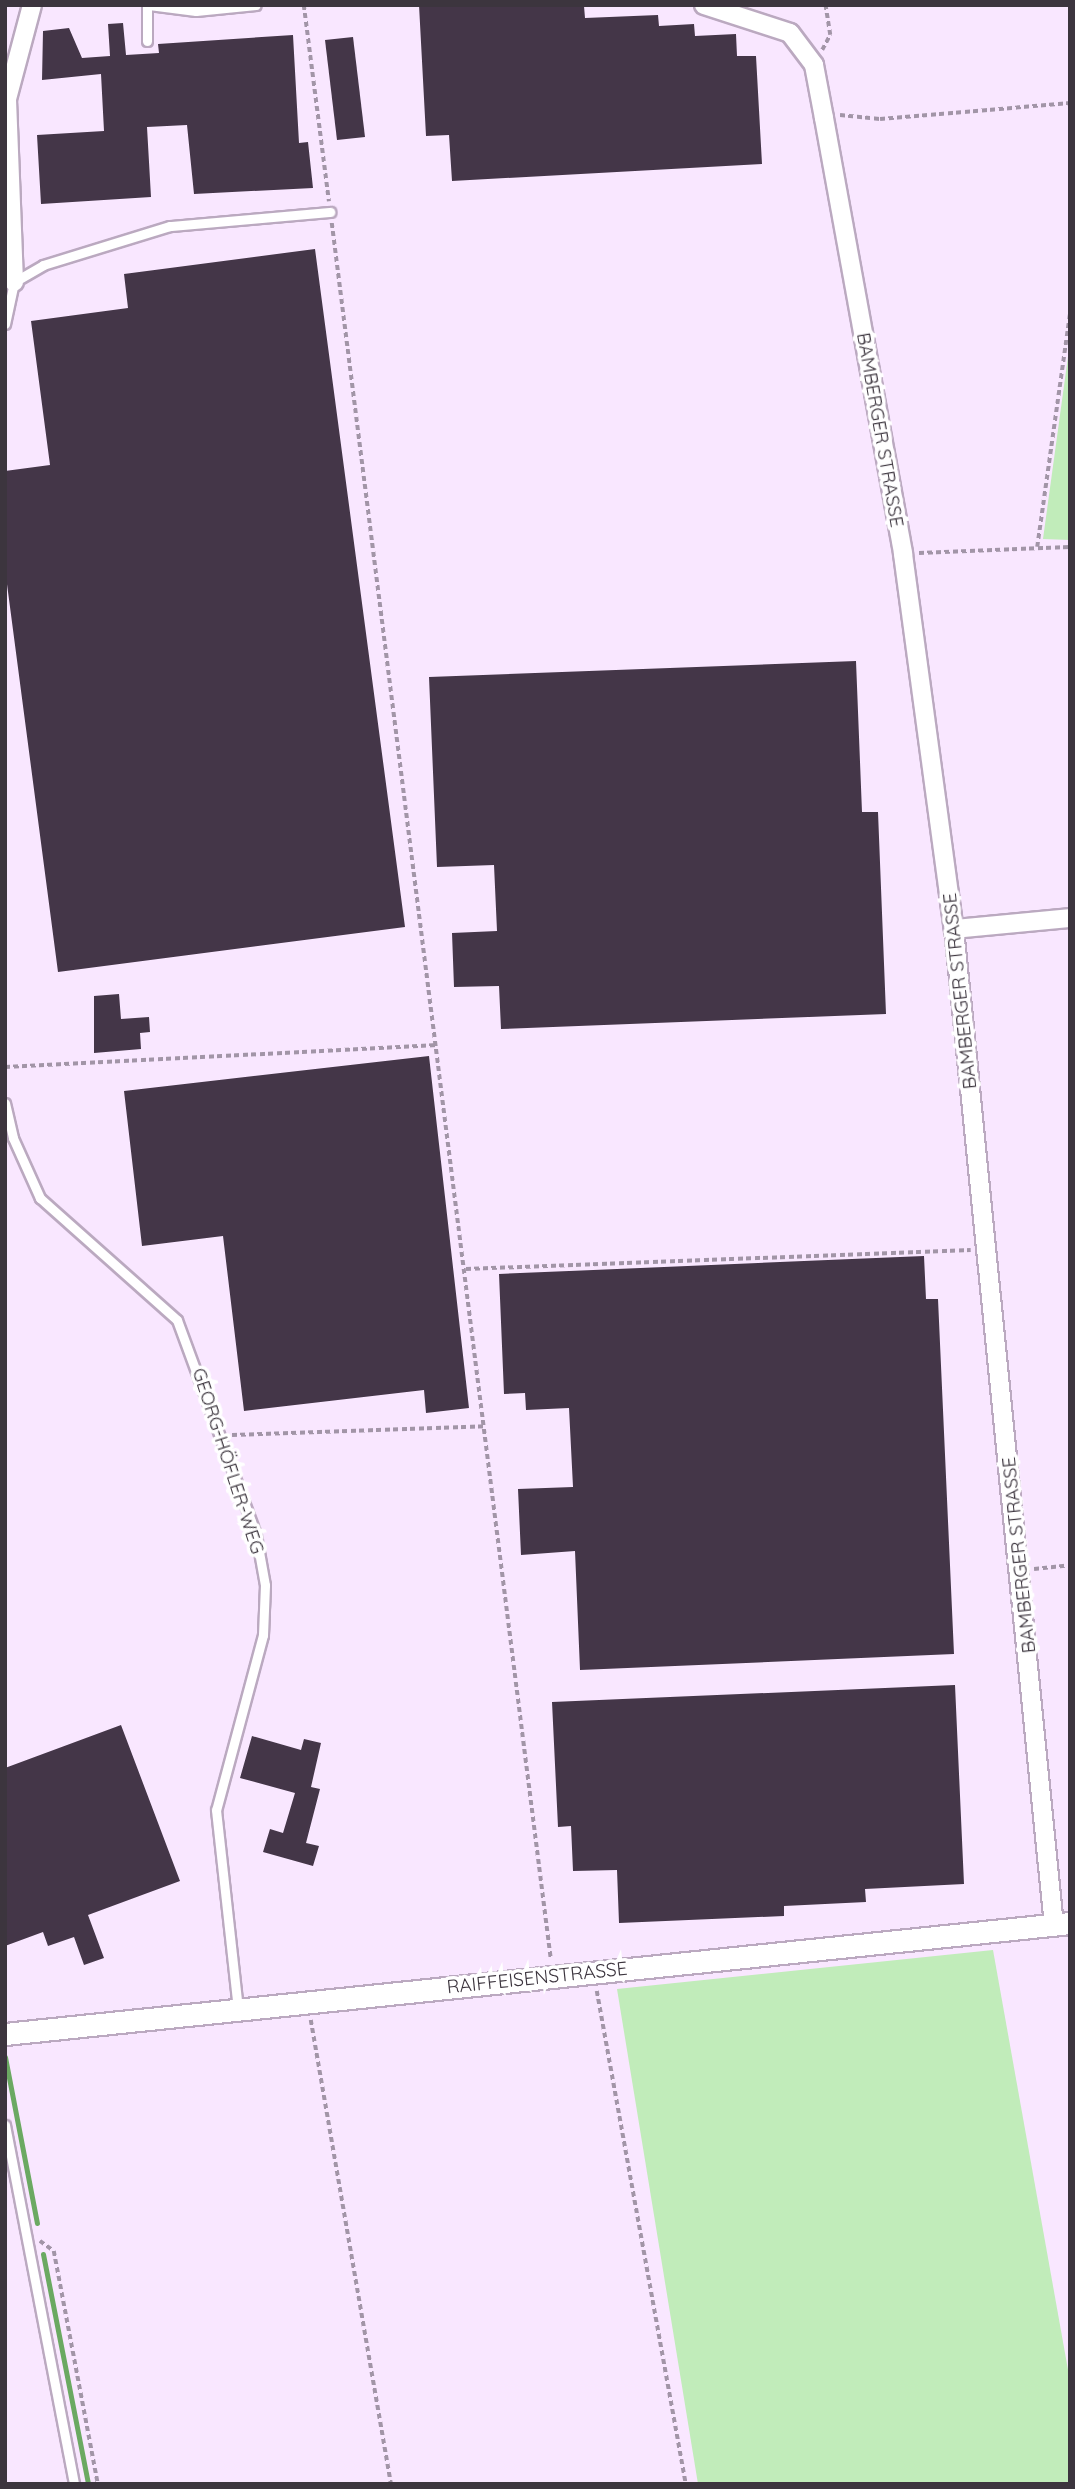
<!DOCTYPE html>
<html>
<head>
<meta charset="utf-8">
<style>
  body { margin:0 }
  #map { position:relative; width:1075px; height:2489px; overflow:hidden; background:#f9e7ff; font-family:Quicksand,sans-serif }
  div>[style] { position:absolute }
  .green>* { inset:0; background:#c1ecba }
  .stream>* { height:5px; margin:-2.5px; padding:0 2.5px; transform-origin:2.5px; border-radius:2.5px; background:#6ba962 }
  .building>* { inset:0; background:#443648 }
  .path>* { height:3.5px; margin-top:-1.75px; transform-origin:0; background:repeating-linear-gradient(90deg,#a295a7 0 5px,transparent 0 8.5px) }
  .roads { filter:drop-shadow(2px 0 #bba9c0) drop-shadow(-2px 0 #bba9c0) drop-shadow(0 2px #bba9c0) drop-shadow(0 -2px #bba9c0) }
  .service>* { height:9px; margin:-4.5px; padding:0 4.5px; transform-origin:4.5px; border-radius:4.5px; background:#fff }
  .minor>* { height:18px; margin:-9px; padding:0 9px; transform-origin:9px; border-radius:9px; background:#fff }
  .tertiary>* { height:21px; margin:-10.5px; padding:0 10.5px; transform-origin:10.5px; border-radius:10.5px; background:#fff }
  span { translate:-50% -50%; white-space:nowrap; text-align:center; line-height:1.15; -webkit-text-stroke:7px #fff; paint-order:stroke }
  .street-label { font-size:19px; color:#3c353e }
  .frame { position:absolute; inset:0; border:7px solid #3c353e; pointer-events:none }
</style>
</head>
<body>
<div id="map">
  <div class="green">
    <i style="clip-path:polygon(1070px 342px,1070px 540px,1043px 539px)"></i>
    <i style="clip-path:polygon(993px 1950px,1070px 2381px,1070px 2484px,698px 2484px,617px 1989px)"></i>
  </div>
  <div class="stream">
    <i style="left:5px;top:2057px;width:169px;rotate:79.1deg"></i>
    <i style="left:43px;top:2254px;width:234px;rotate:78.9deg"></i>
  </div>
  <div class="building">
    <i style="clip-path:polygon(419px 5px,584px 6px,585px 18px,658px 15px,659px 26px,694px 24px,695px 36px,736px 34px,737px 56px,756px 56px,762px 164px,452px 181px,449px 135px,426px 136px)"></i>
    <i style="clip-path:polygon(123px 23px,126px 55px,159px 53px,158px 44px,293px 35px,299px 143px,308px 142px,313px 188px,194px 194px,187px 125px,147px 127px,151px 197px,41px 204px,37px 135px,104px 131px,101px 74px,42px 80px,43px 31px,69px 28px,82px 58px,110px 56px,108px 24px)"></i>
    <i style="clip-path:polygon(353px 37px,365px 137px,337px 140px,325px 40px)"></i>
    <i style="clip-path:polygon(315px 249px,405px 927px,58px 972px,5px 569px,5px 471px,50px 465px,31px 321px,128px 308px,124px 274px)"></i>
    <i style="clip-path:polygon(856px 661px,862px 812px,878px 812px,886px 1014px,501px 1029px,499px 986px,454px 987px,452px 933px,497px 931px,494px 865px,437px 867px,429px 677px)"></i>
    <i style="clip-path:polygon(119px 994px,121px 1019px,149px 1017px,150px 1032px,140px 1033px,141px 1049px,94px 1053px,94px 996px)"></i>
    <i style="clip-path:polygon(429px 1056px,469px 1408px,426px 1413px,424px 1390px,244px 1411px,223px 1236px,142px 1246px,124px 1091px)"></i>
    <i style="clip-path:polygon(924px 1256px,926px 1299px,938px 1299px,954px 1654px,580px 1670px,575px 1551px,521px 1555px,518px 1489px,573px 1487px,569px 1408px,526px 1410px,525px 1393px,504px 1394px,499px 1274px)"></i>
    <i style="clip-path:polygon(955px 1685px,964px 1884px,865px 1889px,866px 1902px,784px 1906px,784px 1916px,619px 1923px,617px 1870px,573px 1871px,571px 1826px,558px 1827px,552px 1702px)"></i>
    <i style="clip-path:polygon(121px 1725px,180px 1881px,88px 1915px,104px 1958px,84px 1965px,74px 1937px,48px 1946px,43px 1932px,5px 1946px,5px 1768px)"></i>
    <i style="clip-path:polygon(252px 1736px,301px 1750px,304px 1739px,321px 1743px,311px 1787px,320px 1789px,306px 1843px,319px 1846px,313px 1866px,263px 1852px,270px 1829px,283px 1833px,295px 1793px,240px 1778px)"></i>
  </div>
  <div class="path">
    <i style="left:304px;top:5px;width:198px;rotate:82.7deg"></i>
    <i style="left:822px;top:50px;width:17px;rotate:-62deg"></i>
    <i style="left:830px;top:35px;width:30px;rotate:-99deg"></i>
    <i style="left:840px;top:115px;width:40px;rotate:5.7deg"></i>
    <i style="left:880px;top:119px;width:191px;rotate:-4.8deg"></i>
    <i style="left:332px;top:223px;width:1749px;rotate:82.81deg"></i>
    <i style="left:1037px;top:547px;width:237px;rotate:-82deg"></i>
    <i style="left:919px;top:553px;width:151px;rotate:-2.3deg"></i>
    <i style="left:5px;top:1067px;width:433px;rotate:-2.9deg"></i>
    <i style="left:466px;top:1269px;width:505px;rotate:-2.15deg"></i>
    <i style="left:232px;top:1435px;width:254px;rotate:-2deg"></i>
    <i style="left:1034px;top:1569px;width:36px;rotate:-6deg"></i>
    <i style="left:597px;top:1991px;width:501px;rotate:79.77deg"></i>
    <i style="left:311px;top:2020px;width:471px;rotate:80.2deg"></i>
    <i style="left:40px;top:2241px;width:17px;rotate:36deg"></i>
    <i style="left:54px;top:2251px;width:237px;rotate:79.3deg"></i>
  </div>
  <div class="roads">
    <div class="service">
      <i style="left:147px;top:5px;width:36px;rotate:90deg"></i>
      <i style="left:149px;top:5px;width:47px;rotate:7.3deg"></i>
      <i style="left:196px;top:11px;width:60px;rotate:-5.7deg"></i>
      <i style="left:5px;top:324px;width:43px;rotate:-77.9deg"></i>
      <i style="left:14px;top:282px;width:34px;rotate:-30deg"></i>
      <i style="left:43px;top:265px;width:133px;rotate:-17.1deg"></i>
      <i style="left:170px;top:226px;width:161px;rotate:-5deg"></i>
      <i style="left:5px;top:1103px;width:36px;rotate:77deg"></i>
      <i style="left:13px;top:1138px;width:66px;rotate:65.8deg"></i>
      <i style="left:40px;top:1198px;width:183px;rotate:41.7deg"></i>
      <i style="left:177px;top:1320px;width:229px;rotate:69.8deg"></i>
      <i style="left:256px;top:1535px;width:51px;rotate:79.8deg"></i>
      <i style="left:265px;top:1585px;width:50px;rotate:92.3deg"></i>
      <i style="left:263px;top:1635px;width:181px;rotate:105deg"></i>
      <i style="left:216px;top:1810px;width:200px;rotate:83.7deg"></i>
      <i style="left:5px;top:2125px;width:366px;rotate:79.1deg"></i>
    </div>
    <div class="minor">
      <i style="left:704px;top:5px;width:90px;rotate:18deg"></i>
      <i style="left:790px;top:33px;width:40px;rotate:53deg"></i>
      <i style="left:814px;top:65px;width:54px;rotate:79.3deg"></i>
      <i style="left:824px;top:118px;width:443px;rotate:79.7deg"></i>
      <i style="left:903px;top:554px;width:378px;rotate:82.3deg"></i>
      <i style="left:954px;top:929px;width:1001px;rotate:84.27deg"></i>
      <i style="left:14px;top:282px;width:183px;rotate:-92.2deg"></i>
      <i style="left:7px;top:99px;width:97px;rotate:-75.1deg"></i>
      <i style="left:954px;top:929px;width:117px;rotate:-5.4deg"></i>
    </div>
    <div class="tertiary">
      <i style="left:5px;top:2034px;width:1071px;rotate:-5.95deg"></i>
    </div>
  </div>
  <div class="street-label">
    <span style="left:880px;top:430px;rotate:80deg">BAMBERGER STRASSE</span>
    <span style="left:960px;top:991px;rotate:-96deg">BAMBERGER STRASSE</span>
    <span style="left:228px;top:1461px;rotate:72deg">GEORG-HÖFLER-WEG</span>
    <span style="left:1019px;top:1555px;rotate:-96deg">BAMBERGER STRASSE</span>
    <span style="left:537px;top:1978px;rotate:-6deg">RAIFFEISENSTRASSE</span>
  </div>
  <div class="frame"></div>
</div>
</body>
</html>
